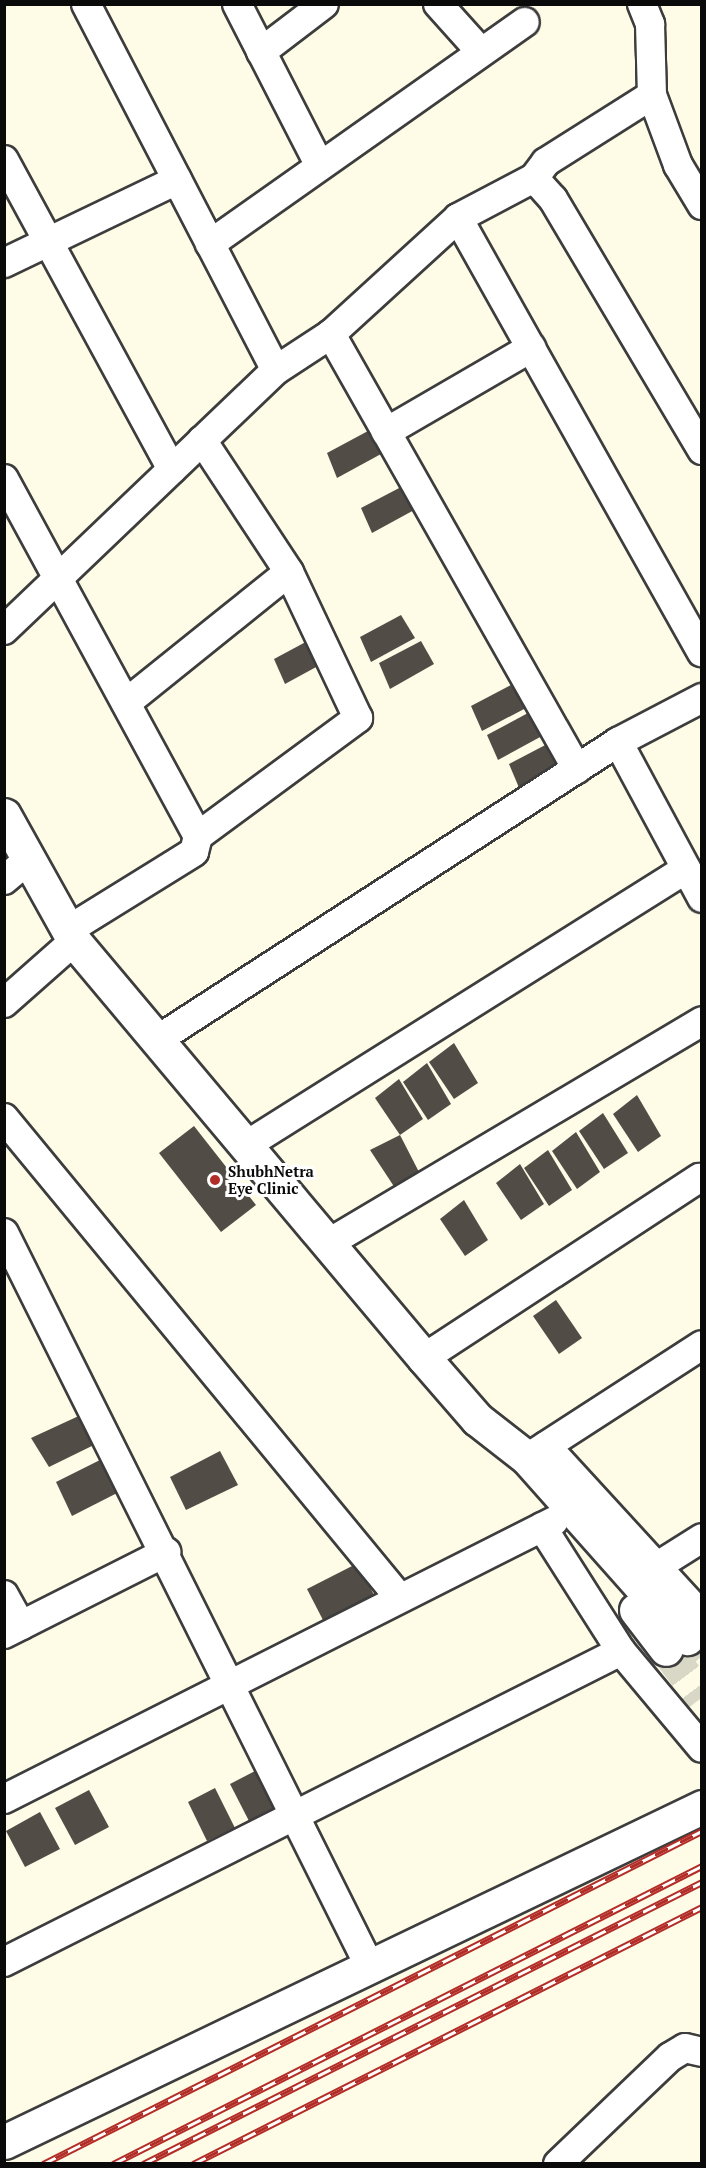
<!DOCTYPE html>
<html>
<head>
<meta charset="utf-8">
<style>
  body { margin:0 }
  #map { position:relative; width:706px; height:2168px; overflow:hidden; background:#fefce7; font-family:"PT Serif",serif }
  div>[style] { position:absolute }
  .building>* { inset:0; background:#524c47 }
  .tertiary-tunnel>* { height:33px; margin-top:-16.5px; transform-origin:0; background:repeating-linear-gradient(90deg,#d9d8c6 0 33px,transparent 0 49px) }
  .roads { filter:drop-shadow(2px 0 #3d3d3d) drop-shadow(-2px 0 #3d3d3d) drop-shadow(0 2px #3d3d3d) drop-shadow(0 -2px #3d3d3d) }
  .minor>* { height:28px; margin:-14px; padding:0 14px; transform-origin:14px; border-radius:14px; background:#fff }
  .tertiary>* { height:33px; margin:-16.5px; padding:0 16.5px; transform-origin:16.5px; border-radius:16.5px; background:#fff }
  .rail>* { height:7px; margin-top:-3.5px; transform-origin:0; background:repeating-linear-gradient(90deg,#fff 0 14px,#b32d28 0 28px); box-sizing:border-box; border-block:2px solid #b32d28 }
  .dots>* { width:16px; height:16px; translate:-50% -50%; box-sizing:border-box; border:3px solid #fff; border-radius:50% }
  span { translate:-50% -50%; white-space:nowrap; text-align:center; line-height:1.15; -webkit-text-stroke:6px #fff; paint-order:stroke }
  .poi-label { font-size:15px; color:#0a0a0a; font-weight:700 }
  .left { translate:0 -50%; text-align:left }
  .frame { position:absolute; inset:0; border:6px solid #0a0a0a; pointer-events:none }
</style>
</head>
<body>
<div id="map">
  <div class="building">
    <i style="clip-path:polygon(368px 431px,381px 454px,337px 478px,327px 453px)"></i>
    <i style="clip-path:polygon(403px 486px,416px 509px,372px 533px,361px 508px)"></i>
    <i style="clip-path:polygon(401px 615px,415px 638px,371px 662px,360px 637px)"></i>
    <i style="clip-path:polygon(315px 637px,329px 660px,285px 684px,274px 659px)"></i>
    <i style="clip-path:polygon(421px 641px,434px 664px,390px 689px,379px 663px)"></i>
    <i style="clip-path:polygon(513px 684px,526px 708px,482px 731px,471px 706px)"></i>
    <i style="clip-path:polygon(528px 713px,542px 736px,498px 760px,487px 735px)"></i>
    <i style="clip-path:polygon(551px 742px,564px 766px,520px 790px,509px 764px)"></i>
    <i style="clip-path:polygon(454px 1043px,478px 1083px,454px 1099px,429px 1062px)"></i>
    <i style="clip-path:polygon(427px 1063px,451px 1104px,428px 1120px,403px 1082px)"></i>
    <i style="clip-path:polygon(399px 1079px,423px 1119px,400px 1135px,375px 1098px)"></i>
    <i style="clip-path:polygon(637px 1095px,661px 1136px,638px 1152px,613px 1114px)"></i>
    <i style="clip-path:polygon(603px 1113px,628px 1153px,604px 1169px,579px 1131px)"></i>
    <i style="clip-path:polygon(194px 1126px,256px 1205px,221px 1232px,159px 1153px)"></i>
    <i style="clip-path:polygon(576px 1132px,600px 1172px,577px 1189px,552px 1151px)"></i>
    <i style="clip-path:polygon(400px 1135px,419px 1172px,395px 1188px,370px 1150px)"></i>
    <i style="clip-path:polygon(548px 1150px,572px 1190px,549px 1206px,524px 1168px)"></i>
    <i style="clip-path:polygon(520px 1164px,544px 1204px,521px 1220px,496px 1183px)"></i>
    <i style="clip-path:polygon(464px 1200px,488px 1240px,465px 1256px,440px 1219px)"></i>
    <i style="clip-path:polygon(556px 1300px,582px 1338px,559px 1354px,533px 1316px)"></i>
    <i style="clip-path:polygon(83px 1414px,98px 1443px,49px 1467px,31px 1438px)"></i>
    <i style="clip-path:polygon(220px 1451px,238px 1485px,186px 1510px,170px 1477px)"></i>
    <i style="clip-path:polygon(106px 1457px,123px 1490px,72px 1516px,56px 1482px)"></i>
    <i style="clip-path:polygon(358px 1563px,375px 1597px,324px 1622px,307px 1589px)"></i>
    <i style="clip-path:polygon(257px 1770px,277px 1809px,250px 1823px,230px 1784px)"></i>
    <i style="clip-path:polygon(215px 1788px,235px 1828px,207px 1841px,188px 1802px)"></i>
    <i style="clip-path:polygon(89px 1790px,109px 1827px,75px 1845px,55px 1808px)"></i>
    <i style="clip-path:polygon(40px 1812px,60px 1849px,25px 1867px,6px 1831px)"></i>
  </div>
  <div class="tertiary-tunnel">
    <i style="left:687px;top:1638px;width:23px;rotate:49deg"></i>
    <i style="left:666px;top:1649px;width:60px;rotate:53.1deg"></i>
  </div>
  <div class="roads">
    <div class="minor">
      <i style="left:86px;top:4px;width:412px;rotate:62.6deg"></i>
      <i style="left:237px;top:4px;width:180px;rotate:62.9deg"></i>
      <i style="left:438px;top:4px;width:64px;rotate:48.1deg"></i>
      <i style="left:642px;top:4px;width:22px;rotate:68deg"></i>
      <i style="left:650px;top:24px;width:71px;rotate:88.4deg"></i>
      <i style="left:652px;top:95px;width:75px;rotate:69.6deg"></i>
      <i style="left:678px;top:165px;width:47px;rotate:59deg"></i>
      <i style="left:261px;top:52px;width:79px;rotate:-37.3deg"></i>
      <i style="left:4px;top:160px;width:352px;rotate:61.5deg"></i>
      <i style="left:534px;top:178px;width:28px;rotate:48deg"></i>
      <i style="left:553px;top:199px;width:292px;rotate:59.3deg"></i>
      <i style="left:458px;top:218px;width:86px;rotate:-27.8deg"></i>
      <i style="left:534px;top:178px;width:20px;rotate:-53deg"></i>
      <i style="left:546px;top:162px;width:125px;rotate:-32.3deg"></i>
      <i style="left:210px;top:244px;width:385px;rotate:-35.2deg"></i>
      <i style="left:4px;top:263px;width:192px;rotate:-25.6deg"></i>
      <i style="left:386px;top:432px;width:168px;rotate:-30.1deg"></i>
      <i style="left:4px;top:479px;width:406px;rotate:61.5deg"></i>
      <i style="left:198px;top:836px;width:16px;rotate:104deg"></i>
      <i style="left:194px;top:852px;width:148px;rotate:148.2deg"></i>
      <i style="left:4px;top:630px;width:376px;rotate:-43.7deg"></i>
      <i style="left:276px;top:370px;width:66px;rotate:-33.2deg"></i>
      <i style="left:126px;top:703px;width:209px;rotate:-38.8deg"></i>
      <i style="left:618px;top:742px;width:177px;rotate:61.7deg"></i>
      <i style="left:577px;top:769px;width:500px;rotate:-119.5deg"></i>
      <i style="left:331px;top:334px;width:172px;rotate:-42.4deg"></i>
      <i style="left:458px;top:218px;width:498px;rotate:60.7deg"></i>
      <i style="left:198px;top:836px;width:199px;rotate:-36.4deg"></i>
      <i style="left:358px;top:718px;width:161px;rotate:-115.3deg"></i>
      <i style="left:289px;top:572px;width:158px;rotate:-123.4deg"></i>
      <i style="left:4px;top:880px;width:33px;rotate:-40deg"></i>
      <i style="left:4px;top:1003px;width:94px;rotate:-41.5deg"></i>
      <i style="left:157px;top:1040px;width:549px;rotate:-32.88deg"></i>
      <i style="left:618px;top:742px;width:95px;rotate:-27.6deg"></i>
      <i style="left:4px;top:1118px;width:619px;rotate:50.5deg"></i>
      <i style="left:245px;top:1146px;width:521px;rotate:-32.13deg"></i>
      <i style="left:4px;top:1233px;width:820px;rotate:63.5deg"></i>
      <i style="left:327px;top:1244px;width:436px;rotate:-30.7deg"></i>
      <i style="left:424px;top:1358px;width:329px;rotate:-33.2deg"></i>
      <i style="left:546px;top:1446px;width:231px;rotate:47.5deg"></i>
      <i style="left:532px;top:1455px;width:202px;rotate:-32.9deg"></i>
      <i style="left:542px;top:1527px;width:147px;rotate:57.5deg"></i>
      <i style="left:621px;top:1651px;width:126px;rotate:50.1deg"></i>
      <i style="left:656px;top:1567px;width:54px;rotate:-32.2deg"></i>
      <i style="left:4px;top:1595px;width:35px;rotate:61deg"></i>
      <i style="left:4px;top:1634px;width:182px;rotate:-26.8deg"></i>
      <i style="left:4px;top:1799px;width:616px;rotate:-26.81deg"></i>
      <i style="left:4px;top:1962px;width:691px;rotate:-26.75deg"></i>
      <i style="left:558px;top:2164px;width:155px;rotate:-43.7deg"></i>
      <i style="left:670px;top:2057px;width:17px;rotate:-31deg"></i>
      <i style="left:685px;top:2048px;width:17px;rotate:13deg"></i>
    </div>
    <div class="tertiary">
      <i style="left:4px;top:815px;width:144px;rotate:60.9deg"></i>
      <i style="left:74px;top:941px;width:544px;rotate:49.99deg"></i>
      <i style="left:424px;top:1358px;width:81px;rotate:49deg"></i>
      <i style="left:477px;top:1419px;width:63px;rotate:38deg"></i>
      <i style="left:527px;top:1458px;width:241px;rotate:48.4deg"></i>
      <i style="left:636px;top:1610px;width:49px;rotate:52.4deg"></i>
      <i style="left:4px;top:2142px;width:774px;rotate:-25.64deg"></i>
    </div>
  </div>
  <div class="rail">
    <i style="left:43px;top:2164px;width:738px;rotate:-26.81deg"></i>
    <i style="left:113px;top:2164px;width:660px;rotate:-26.84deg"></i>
    <i style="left:143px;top:2164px;width:626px;rotate:-26.77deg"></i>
    <i style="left:193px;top:2164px;width:570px;rotate:-26.79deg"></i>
  </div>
  <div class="dots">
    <i style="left:215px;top:1180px;background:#b32d28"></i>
  </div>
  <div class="poi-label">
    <span class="left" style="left:228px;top:1180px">ShubhNetra<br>Eye Clinic</span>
  </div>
  <div class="frame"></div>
</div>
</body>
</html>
